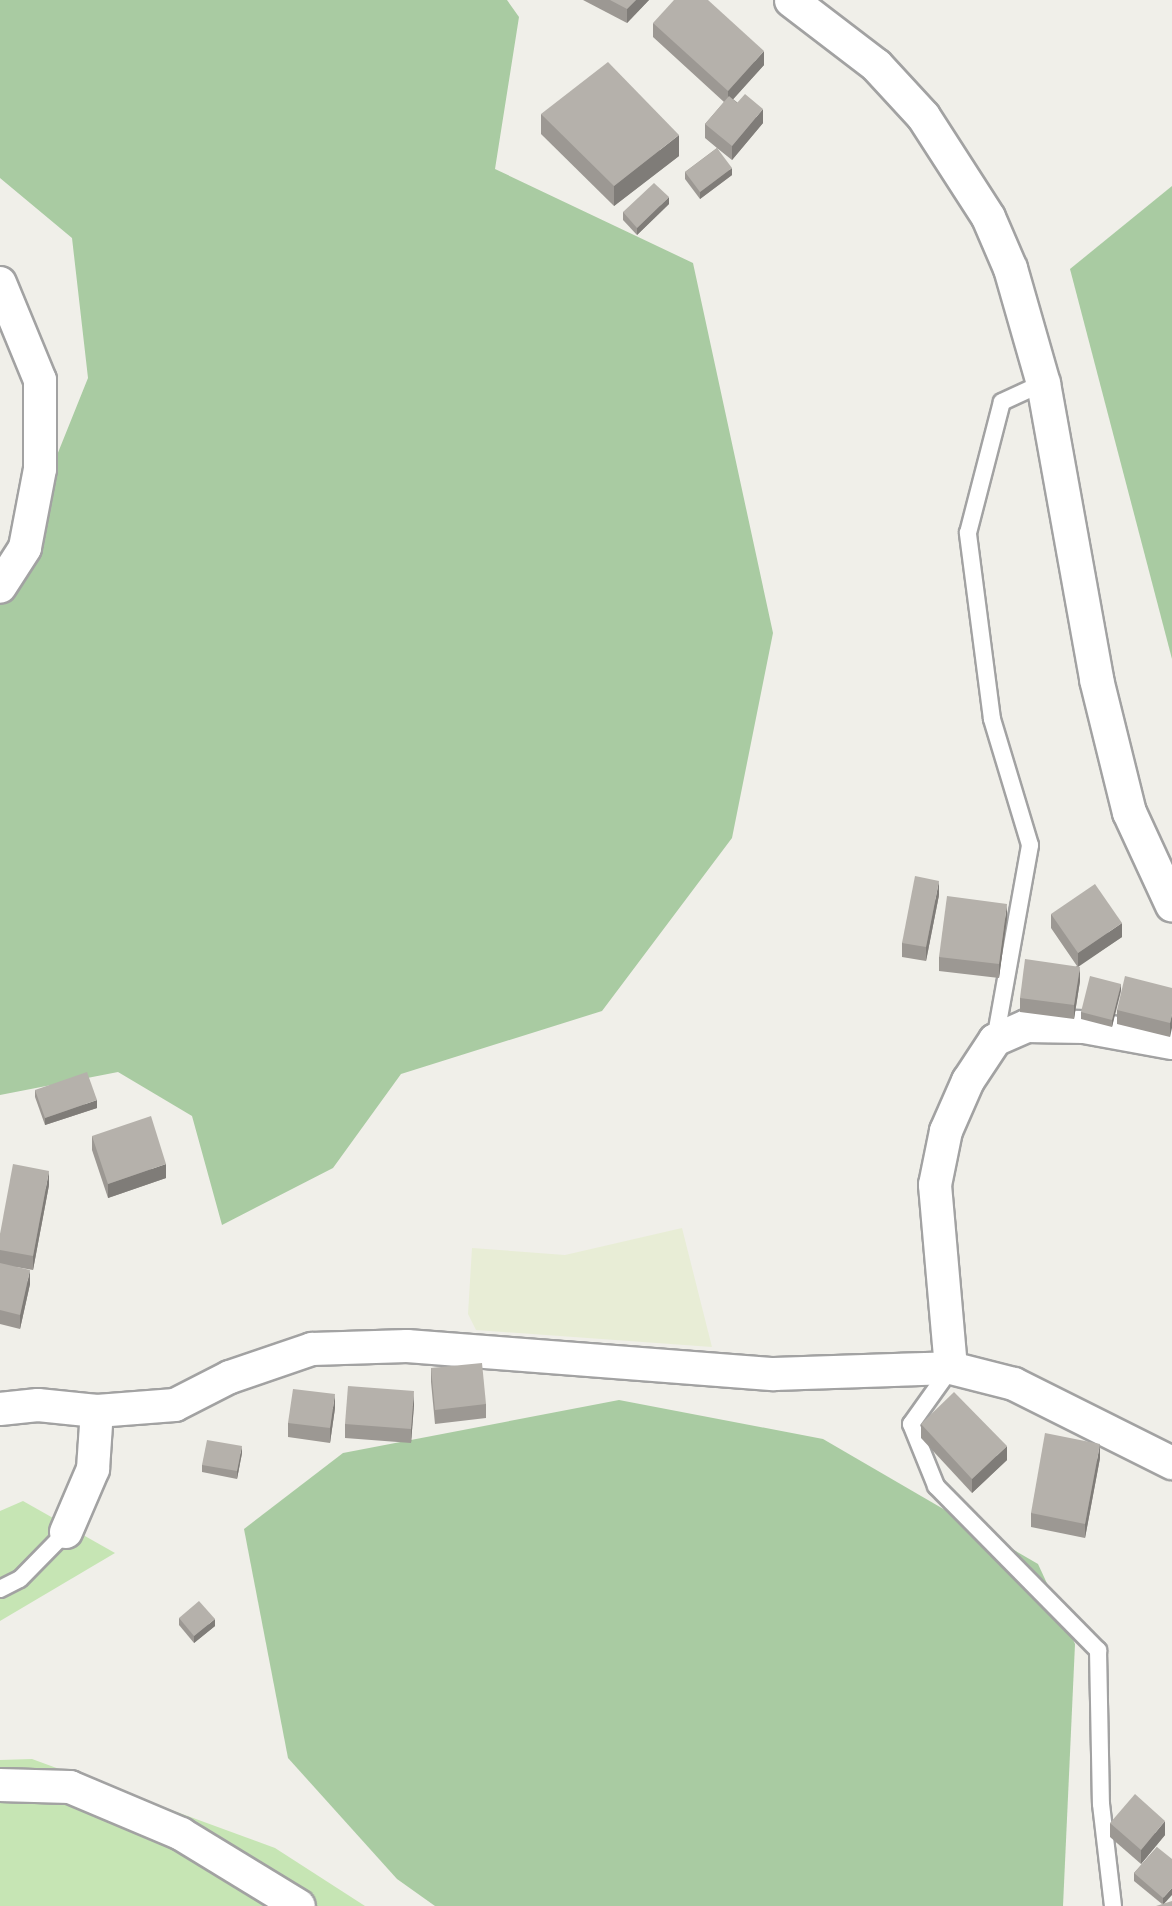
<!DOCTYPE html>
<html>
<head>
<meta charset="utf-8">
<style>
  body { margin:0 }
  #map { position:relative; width:1172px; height:1906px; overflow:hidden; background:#f0efe9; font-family:"Sofia Sans Condensed",sans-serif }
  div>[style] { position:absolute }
  .farmland>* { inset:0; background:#e8edd6 }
  .grass>* { inset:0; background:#c6e5b4 }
  .forest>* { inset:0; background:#a9cba2 }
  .roads { filter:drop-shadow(2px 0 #a2a2a2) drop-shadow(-2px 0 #a2a2a2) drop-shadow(0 2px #a2a2a2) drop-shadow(0 -2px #a2a2a2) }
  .service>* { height:16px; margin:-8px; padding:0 8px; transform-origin:8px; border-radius:8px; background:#fff }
  .minor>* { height:32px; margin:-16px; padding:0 16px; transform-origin:16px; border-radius:16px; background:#fff }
  .tertiary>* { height:33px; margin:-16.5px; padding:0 16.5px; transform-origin:16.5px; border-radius:16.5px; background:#fff }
  .wall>* { inset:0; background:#9c9893 }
  .shaded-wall>* { inset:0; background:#7f7c78 }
  .building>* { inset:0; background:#b5b1ab }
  span { translate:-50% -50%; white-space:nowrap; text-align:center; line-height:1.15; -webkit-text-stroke:6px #fff; paint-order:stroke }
</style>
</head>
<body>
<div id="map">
  <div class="farmland">
    <i style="clip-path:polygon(682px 1228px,712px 1347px,476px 1330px,468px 1314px,472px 1248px,565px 1255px)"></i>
  </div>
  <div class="grass">
    <i style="clip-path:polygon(23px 1501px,115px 1553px,0 1621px,0 1511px)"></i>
    <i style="clip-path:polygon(32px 1759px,275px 1848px,365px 1906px,0 1906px,0 1760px)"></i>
  </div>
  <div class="forest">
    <i style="clip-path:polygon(0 0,507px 0,519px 17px,495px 169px,693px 263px,773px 633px,732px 838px,602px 1011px,401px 1074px,333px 1168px,222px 1225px,192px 1116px,118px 1072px,0 1095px,0 597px,88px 378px,72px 238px,0 178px)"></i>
    <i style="clip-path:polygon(1172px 186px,1172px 659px,1070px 269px)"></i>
    <i style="clip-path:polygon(619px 1400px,823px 1439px,1038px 1564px,1075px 1644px,1063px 1906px,435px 1906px,397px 1879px,288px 1758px,244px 1529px,343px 1453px)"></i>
  </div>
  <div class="roads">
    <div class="service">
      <i style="left:995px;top:1040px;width:198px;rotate:-79.8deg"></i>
      <i style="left:1030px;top:845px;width:132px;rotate:-106.8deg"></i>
      <i style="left:992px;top:719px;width:188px;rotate:-97.4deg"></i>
      <i style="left:968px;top:533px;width:135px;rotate:-75.5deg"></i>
      <i style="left:1002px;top:402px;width:45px;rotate:-24.9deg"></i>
      <i style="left:951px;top:1368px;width:69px;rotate:125.5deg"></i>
      <i style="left:911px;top:1424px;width:67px;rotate:68deg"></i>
      <i style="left:936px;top:1486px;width:231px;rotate:45.4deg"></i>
      <i style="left:1098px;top:1650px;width:154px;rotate:88.9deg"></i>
      <i style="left:1101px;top:1804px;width:103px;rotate:83.3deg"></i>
      <i style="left:0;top:1589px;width:22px;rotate:-27deg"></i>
      <i style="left:20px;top:1579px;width:66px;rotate:-45.6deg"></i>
    </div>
    <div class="minor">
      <i style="left:0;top:283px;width:105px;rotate:67.6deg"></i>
      <i style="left:40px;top:380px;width:89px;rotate:90deg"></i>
      <i style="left:40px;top:469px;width:80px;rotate:100.8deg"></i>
      <i style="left:25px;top:548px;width:46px;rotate:122.7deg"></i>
      <i style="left:951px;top:1368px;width:184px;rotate:-95deg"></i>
      <i style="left:935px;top:1185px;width:55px;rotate:-78.5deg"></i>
      <i style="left:946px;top:1131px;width:55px;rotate:-66.3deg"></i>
      <i style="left:968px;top:1081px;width:49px;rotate:-56.6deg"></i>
      <i style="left:995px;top:1040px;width:35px;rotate:-24deg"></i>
      <i style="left:1027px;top:1026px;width:57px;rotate:1deg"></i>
      <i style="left:1084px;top:1027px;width:89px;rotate:10.3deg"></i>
      <i style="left:0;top:1409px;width:38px;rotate:-6deg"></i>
      <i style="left:38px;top:1405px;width:59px;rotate:5.8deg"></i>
      <i style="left:97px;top:1411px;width:78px;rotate:-4.4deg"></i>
      <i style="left:175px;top:1405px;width:62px;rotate:-27deg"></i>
      <i style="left:230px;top:1377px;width:87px;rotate:-18.9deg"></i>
      <i style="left:312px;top:1349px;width:95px;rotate:-1.8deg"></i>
      <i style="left:407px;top:1346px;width:368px;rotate:4.4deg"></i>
      <i style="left:774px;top:1374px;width:177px;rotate:-1.9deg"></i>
      <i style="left:951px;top:1368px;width:65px;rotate:14.3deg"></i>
      <i style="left:1014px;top:1384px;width:177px;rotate:26.6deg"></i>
      <i style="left:66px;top:1532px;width:69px;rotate:-66.8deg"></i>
      <i style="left:93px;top:1469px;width:58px;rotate:-86.1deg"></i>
      <i style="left:0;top:1785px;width:70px;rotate:1.6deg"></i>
      <i style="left:70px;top:1787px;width:121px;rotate:22.9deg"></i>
      <i style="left:181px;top:1834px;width:138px;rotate:31.4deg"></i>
    </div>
    <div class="tertiary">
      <i style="left:791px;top:0;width:107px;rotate:37.4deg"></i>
      <i style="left:876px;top:65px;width:69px;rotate:47.3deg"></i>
      <i style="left:923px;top:116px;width:120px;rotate:57.2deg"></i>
      <i style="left:988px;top:217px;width:56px;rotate:66.7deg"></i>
      <i style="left:1010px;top:268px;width:120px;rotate:74deg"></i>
      <i style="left:1043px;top:383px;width:301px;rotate:79.8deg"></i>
      <i style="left:1096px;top:679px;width:137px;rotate:76.1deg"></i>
      <i style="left:1129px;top:812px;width:102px;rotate:65.2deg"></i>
    </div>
  </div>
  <div class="wall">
    <i style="clip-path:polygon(583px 0,649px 0,627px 23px)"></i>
    <i style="clip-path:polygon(653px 23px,764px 65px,733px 99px,763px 123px,732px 160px,717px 148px,732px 175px,700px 199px,685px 179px,685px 172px,717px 148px,705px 138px,705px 124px,724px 102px,653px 37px)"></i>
    <i style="clip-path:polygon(541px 114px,679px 156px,614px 206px,541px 134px)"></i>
    <i style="clip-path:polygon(669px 204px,637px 235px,623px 220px,623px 212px)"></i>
    <i style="clip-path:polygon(939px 895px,926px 961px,902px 957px,902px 943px)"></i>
    <i style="clip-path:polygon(1051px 914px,1122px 937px,1078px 966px,1080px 981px,1074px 1019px,1020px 1012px,1020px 998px,1077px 966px,1051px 928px)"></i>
    <i style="clip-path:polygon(1007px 918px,999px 978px,939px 971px,939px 957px)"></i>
    <i style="clip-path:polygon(1121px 984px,1112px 1027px,1081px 1019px,1081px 1012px)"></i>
    <i style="clip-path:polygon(1172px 988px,1170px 1037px,1117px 1024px,1117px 1010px)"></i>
    <i style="clip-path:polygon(35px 1090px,97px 1108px,45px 1125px,35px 1097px)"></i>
    <i style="clip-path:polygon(92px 1136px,166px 1178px,108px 1198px,92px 1150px)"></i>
    <i style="clip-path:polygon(49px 1185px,33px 1270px,16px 1267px,30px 1284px,20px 1329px,0 1324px,0 1234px)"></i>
    <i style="clip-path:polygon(431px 1368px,486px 1404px,486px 1418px,435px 1424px,431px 1382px)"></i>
    <i style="clip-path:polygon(414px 1405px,411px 1443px,345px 1438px,345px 1424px)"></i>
    <i style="clip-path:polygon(335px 1408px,330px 1443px,288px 1437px,288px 1423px)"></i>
    <i style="clip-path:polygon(921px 1424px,1007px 1460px,972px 1493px,921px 1438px)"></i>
    <i style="clip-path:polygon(242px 1453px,237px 1479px,202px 1472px,202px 1465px)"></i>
    <i style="clip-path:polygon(1100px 1458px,1085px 1538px,1031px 1527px,1031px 1513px)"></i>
    <i style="clip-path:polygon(179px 1618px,215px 1626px,194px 1643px,179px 1625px)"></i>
    <i style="clip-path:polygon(1110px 1823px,1165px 1835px,1141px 1864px,1110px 1837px)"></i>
    <i style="clip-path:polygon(1157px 1847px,1165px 1903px,1162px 1904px,1134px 1881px,1134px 1873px)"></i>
  </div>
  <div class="shaded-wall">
    <i style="clip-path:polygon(636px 0,649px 0,627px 23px,627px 9px)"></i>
    <i style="clip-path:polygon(764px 51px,764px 65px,728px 105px,728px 91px)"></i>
    <i style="clip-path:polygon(763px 109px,763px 123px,732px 160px,732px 146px)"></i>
    <i style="clip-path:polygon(679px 135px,679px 156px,614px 206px,614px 186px)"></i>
    <i style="clip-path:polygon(732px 168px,732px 175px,700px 199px,700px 192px)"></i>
    <i style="clip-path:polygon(669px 197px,669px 204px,637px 235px,637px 228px)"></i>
    <i style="clip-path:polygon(939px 881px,939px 895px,926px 961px,926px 947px)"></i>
    <i style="clip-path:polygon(1007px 904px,1007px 918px,999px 978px,999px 964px)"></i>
    <i style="clip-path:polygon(1122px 923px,1122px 937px,1078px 967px,1078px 953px)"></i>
    <i style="clip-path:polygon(1080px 967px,1080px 981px,1074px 1019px,1074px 1005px)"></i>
    <i style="clip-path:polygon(1121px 984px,1121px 991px,1112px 1027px,1112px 1020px)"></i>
    <i style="clip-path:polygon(1172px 1014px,1172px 1028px,1170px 1037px,1170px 1023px)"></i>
    <i style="clip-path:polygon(97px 1100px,97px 1108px,45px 1125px,45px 1118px)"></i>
    <i style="clip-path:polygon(166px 1164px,166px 1178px,108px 1198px,108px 1184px)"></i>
    <i style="clip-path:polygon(49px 1171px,49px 1185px,33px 1270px,33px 1256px)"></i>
    <i style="clip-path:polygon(30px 1270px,30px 1284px,20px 1329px,20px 1315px)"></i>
    <i style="clip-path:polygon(414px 1391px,414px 1405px,411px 1443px,411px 1429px)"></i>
    <i style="clip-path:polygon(335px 1394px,335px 1408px,330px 1443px,330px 1428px)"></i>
    <i style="clip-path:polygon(1100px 1444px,1100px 1458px,1085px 1538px,1085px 1524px)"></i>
    <i style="clip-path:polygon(242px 1446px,242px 1453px,237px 1479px,237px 1471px)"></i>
    <i style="clip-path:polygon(1007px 1446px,1007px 1460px,972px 1493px,972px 1479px)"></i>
    <i style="clip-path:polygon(215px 1619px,215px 1626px,194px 1643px,194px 1636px)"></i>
    <i style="clip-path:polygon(1165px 1821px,1165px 1835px,1141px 1864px,1141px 1850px)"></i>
    <i style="clip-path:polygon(1172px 1888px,1172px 1895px,1163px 1905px,1163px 1898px)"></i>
  </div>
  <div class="building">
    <i style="clip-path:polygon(610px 0,636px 0,627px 9px)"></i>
    <i style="clip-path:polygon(674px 0,708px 0,764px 51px,728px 91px,653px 23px)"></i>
    <i style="clip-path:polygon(608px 62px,679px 135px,614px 186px,541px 114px)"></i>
    <i style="clip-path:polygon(745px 94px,763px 109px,732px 146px,705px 124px,729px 96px,737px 103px)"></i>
    <i style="clip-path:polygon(717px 148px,732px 168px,700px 192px,685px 172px)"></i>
    <i style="clip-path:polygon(654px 183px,669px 197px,637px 228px,623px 212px)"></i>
    <i style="clip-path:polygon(915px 876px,939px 881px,926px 947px,902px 943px)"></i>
    <i style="clip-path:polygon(1095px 884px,1122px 923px,1078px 953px,1051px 914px)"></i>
    <i style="clip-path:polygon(947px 896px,1007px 904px,999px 964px,939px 957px)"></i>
    <i style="clip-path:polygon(1025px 959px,1080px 967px,1074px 1005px,1020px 998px)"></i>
    <i style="clip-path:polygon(1090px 976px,1121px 984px,1112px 1020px,1081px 1012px)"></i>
    <i style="clip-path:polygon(1125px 976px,1172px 988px,1172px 1014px,1170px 1023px,1117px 1010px)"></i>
    <i style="clip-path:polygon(87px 1072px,97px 1100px,45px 1118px,35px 1090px)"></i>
    <i style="clip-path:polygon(151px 1116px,166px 1164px,108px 1184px,92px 1136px)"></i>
    <i style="clip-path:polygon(13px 1164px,49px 1171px,33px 1256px,0 1250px,0 1234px)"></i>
    <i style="clip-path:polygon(0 1263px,30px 1270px,20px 1315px,0 1310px)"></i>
    <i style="clip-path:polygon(482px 1363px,486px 1404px,435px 1410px,431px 1368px)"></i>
    <i style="clip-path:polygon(348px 1386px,414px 1391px,411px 1429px,345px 1424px)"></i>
    <i style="clip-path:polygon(293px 1389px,335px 1394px,330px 1428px,288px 1423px)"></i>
    <i style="clip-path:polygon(954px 1392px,1007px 1446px,972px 1479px,921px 1424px)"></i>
    <i style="clip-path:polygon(1045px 1433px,1100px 1444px,1085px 1524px,1031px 1513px)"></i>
    <i style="clip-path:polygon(207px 1440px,242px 1446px,237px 1471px,202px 1465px)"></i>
    <i style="clip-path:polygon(199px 1601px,215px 1619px,194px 1636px,179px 1618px)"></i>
    <i style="clip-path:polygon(1135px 1794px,1165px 1821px,1141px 1850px,1110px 1823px)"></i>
    <i style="clip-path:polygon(1157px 1847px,1172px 1859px,1172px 1888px,1163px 1898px,1134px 1873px)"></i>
    <i style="clip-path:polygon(1172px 1901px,1172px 1906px,1156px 1906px)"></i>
  </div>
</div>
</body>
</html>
